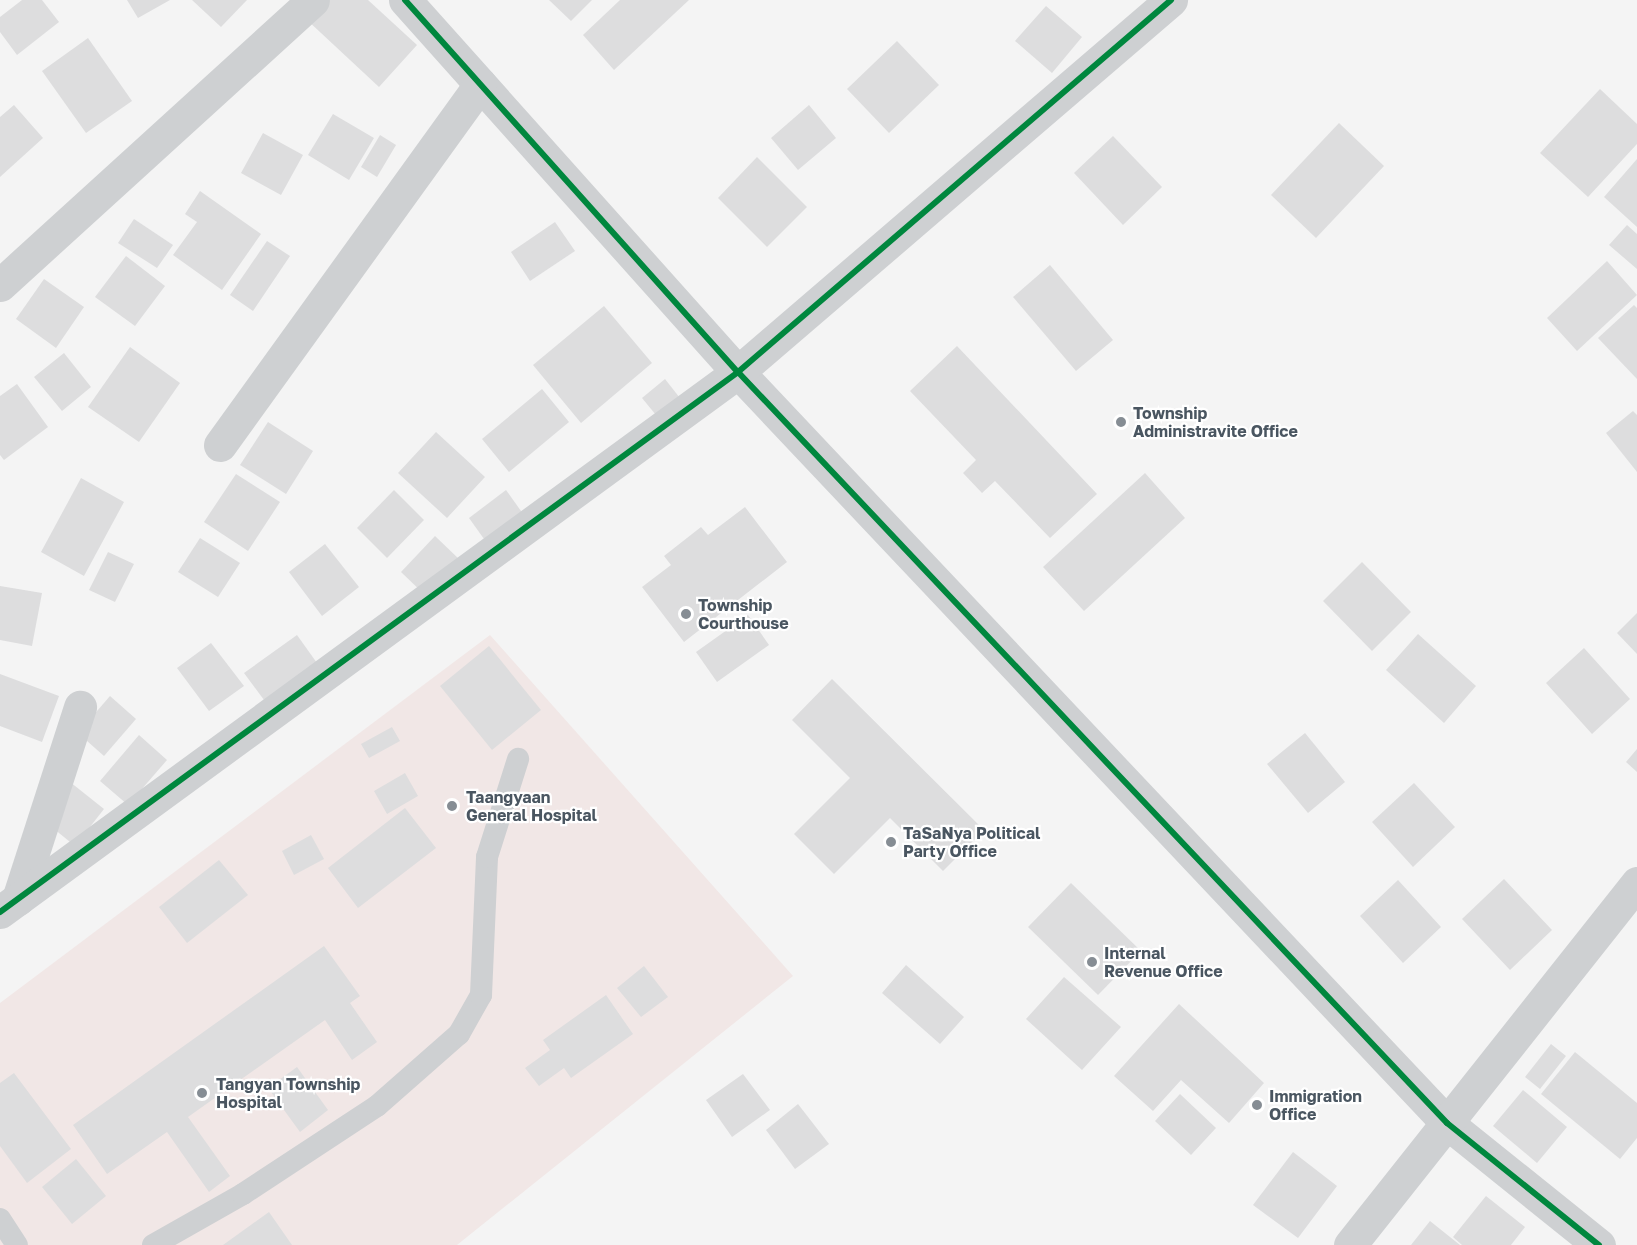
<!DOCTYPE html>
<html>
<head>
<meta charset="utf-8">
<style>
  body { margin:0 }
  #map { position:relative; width:1637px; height:1245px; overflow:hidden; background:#f4f4f4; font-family:"Golos Text",sans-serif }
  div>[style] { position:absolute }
  .medical>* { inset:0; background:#f1e7e6 }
  .building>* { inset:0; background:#ddddde }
  .service>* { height:22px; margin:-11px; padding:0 11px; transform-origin:11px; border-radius:11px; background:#ced0d2 }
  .minor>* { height:33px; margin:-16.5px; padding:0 16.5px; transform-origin:16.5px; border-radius:16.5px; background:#ced0d2 }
  .cycleway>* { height:6px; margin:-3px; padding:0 3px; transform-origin:3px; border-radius:3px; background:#00873e }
  .dots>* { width:16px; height:16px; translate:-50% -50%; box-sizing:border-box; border:3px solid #fff; border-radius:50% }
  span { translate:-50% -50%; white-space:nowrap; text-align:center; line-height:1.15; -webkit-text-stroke:4.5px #fff; paint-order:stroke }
  .poi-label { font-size:16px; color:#4a5661; font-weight:700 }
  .left { translate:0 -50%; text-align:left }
</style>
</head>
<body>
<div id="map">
  <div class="medical">
    <i style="clip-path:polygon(490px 635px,793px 976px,457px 1245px,0 1245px,0 1003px)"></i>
  </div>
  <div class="building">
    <i style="clip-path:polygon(22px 0,42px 0,59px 22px,17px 55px,0 32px,0 17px)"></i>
    <i style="clip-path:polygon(127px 0,170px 0,138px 18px)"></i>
    <i style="clip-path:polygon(192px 0,247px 0,221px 27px)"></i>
    <i style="clip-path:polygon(324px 0,368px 0,417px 45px,379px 87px,306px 19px)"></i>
    <i style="clip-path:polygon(549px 0,592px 0,571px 21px)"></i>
    <i style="clip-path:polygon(620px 0,689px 0,614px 70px,583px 35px)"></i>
    <i style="clip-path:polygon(1046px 6px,1082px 37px,1052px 73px,1015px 41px)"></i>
    <i style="clip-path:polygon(88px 38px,132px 101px,86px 133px,42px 71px)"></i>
    <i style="clip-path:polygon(897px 41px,939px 85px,889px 133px,847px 89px)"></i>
    <i style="clip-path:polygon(1600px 89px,1637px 124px,1637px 144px,1588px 197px,1540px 153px)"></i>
    <i style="clip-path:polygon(14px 105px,43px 138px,0 177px,0 117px)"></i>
    <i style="clip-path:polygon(809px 105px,836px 138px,798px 170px,771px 138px)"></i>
    <i style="clip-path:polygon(333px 114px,374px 138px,349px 180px,308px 155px)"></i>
    <i style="clip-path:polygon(1339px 123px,1384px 166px,1316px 238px,1271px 195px)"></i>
    <i style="clip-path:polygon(263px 133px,303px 155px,281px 195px,241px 173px)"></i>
    <i style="clip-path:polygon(380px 135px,396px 145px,377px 177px,361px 167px)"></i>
    <i style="clip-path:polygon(1113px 136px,1162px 187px,1123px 225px,1074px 173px)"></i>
    <i style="clip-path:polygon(757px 157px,807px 207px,767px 247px,718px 198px)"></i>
    <i style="clip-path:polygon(1637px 159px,1637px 227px,1604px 197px)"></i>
    <i style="clip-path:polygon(200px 191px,261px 234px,222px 290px,173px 255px,197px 222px,185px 214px)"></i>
    <i style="clip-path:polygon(134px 219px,173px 245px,157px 268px,118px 243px)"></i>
    <i style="clip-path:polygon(555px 222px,575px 251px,530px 281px,511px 252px)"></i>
    <i style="clip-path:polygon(1627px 225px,1637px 234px,1637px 269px,1609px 245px)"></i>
    <i style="clip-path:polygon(267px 241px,290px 256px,253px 311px,230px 295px)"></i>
    <i style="clip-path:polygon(126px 256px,165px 286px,135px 326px,95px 297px)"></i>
    <i style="clip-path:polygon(1607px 261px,1637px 295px,1577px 351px,1547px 318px)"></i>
    <i style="clip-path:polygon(1050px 265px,1113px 340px,1076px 371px,1013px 297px)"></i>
    <i style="clip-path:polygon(44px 279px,84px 307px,56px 348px,16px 319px)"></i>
    <i style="clip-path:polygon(1634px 305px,1637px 308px,1637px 379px,1598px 338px)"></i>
    <i style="clip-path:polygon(604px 306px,652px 363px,581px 423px,533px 365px)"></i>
    <i style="clip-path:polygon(957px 346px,1097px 494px,1050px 538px,995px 481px,982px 493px,963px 473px,976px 460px,910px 391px)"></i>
    <i style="clip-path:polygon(130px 347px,180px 383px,139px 442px,88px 407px)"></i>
    <i style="clip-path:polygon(64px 353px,91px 387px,62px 411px,34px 377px)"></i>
    <i style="clip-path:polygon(665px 379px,687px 407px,665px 426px,642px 398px)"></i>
    <i style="clip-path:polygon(17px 384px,48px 427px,4px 460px,0 455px,0 396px)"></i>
    <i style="clip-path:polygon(542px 389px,569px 422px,509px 472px,482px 439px)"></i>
    <i style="clip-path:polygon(1633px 411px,1637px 415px,1637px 472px,1606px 433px)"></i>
    <i style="clip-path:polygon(268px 422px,313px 451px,286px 494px,240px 465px)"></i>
    <i style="clip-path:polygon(436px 432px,485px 477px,447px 518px,398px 473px)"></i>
    <i style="clip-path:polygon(1145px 473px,1185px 518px,1084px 611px,1043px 567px)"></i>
    <i style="clip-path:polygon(236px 474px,280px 502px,248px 551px,204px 522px)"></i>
    <i style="clip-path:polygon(81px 478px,124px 502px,84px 576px,41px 552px)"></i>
    <i style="clip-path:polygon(394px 490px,424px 520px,387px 558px,357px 528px)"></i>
    <i style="clip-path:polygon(506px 490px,531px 525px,494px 553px,469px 518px)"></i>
    <i style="clip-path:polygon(745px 507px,787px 562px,684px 642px,642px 587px,671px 565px,664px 556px,701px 527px,708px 535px)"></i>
    <i style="clip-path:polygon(435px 536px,460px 560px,426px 596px,401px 572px)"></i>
    <i style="clip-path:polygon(200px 538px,240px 563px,218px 597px,178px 572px)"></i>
    <i style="clip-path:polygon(325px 544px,359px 587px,322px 616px,289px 572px)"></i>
    <i style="clip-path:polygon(108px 552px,134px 564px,115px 602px,89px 590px)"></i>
    <i style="clip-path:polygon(1362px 562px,1411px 612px,1372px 651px,1323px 601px)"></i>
    <i style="clip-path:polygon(0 586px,42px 593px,32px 646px,0 640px)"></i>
    <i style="clip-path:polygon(1637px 613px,1637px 654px,1617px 633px)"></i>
    <i style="clip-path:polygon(748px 615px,769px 645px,717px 682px,696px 652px)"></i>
    <i style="clip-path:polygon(1418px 634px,1476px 686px,1444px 723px,1386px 670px)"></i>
    <i style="clip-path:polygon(297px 635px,322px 670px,270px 708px,244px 673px)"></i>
    <i style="clip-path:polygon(211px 643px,244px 686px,209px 711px,177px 668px)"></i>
    <i style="clip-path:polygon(489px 646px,541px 710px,492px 750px,440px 686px)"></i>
    <i style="clip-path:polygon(1584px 648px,1630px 699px,1592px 734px,1546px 683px)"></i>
    <i style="clip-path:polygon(0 674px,59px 696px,42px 742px,0 726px)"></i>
    <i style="clip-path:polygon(832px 679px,984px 830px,943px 871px,890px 818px,834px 874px,794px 834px,850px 778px,792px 720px)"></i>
    <i style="clip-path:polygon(110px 696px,136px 719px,104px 756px,78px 733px)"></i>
    <i style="clip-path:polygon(392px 727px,400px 741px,369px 758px,361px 744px)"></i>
    <i style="clip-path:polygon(1305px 733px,1345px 782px,1308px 813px,1267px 764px)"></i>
    <i style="clip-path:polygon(139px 735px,167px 760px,128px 805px,100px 781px)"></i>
    <i style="clip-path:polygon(1637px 749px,1637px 772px,1626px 762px)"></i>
    <i style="clip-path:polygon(405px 773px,418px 796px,387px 814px,374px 791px)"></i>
    <i style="clip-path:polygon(60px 774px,104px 809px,75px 846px,32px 811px)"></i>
    <i style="clip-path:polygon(1414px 783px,1455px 827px,1413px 867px,1372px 822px)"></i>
    <i style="clip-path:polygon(405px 808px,436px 848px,358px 908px,328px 868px)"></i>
    <i style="clip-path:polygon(311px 835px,324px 859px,294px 875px,282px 851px)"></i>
    <i style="clip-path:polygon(219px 860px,248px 895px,187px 943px,159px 907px)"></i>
    <i style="clip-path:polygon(1504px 879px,1552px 930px,1510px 970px,1462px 919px)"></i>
    <i style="clip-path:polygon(1398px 880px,1441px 927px,1403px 963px,1360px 916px)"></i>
    <i style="clip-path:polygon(1071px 883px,1141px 951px,1098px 995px,1028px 927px)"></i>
    <i style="clip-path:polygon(324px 946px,360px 996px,350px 1003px,377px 1042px,352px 1060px,325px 1020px,188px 1117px,230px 1176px,209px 1192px,167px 1132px,107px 1174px,73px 1125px)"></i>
    <i style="clip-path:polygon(906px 965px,964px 1017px,940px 1044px,882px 993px)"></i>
    <i style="clip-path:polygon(644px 966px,668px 997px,641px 1017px,617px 988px)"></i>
    <i style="clip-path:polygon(1064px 977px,1121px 1027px,1082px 1070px,1026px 1019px)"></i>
    <i style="clip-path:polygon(606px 995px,633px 1034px,571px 1078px,564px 1068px,539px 1086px,525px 1068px,550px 1050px,543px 1040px)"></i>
    <i style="clip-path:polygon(1179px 1004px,1264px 1083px,1229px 1123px,1181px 1080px,1153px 1111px,1114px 1076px)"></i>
    <i style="clip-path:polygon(1551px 1044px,1566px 1056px,1540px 1089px,1525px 1077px)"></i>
    <i style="clip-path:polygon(1575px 1052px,1637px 1103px,1637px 1138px,1620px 1159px,1541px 1094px)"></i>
    <i style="clip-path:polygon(297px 1067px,328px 1110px,300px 1132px,268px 1088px)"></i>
    <i style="clip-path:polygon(14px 1073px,71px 1149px,27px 1183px,0 1146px,0 1083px)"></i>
    <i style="clip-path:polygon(743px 1074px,770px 1110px,732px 1137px,706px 1100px)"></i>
    <i style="clip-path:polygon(1523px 1090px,1567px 1127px,1537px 1163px,1493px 1126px)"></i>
    <i style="clip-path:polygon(1180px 1094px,1216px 1128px,1191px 1155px,1155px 1121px)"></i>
    <i style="clip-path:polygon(798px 1104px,829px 1144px,795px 1169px,766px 1130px)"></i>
    <i style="clip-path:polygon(1293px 1152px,1337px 1186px,1298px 1238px,1253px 1205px)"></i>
    <i style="clip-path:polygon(76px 1159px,106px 1196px,72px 1224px,42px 1187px)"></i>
    <i style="clip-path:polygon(1486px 1196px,1525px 1227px,1511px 1245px,1462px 1245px,1453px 1237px)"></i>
    <i style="clip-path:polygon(269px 1212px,292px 1245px,223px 1245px)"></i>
    <i style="clip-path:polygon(1430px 1221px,1460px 1245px,1411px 1245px)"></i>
  </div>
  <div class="service">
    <i style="left:0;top:1219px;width:31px;rotate:57deg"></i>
    <i style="left:153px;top:1245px;width:103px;rotate:-29.5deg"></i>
    <i style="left:243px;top:1194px;width:160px;rotate:-33.3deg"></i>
    <i style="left:377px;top:1106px;width:109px;rotate:-41.3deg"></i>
    <i style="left:459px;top:1034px;width:45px;rotate:-60.6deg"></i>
    <i style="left:481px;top:995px;width:138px;rotate:-87.5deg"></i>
    <i style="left:487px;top:857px;width:103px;rotate:-72.4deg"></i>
  </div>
  <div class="minor">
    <i style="left:405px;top:0;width:499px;rotate:48.2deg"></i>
    <i style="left:738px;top:372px;width:1033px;rotate:46.65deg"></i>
    <i style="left:1447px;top:1123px;width:195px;rotate:38.8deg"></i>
    <i style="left:0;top:285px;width:423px;rotate:-42.3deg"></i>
    <i style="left:220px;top:445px;width:445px;rotate:-54.2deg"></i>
    <i style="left:18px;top:899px;width:202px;rotate:-72.1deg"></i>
    <i style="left:0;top:912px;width:914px;rotate:-36.19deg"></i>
    <i style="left:738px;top:372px;width:571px;rotate:-40.67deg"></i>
    <i style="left:1350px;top:1245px;width:462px;rotate:-51.6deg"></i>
  </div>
  <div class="cycleway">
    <i style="left:405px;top:0;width:499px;rotate:48.2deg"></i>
    <i style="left:738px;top:372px;width:1033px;rotate:46.65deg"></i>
    <i style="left:1447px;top:1123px;width:195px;rotate:38.8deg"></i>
    <i style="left:0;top:912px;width:914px;rotate:-36.19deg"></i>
    <i style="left:738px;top:372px;width:571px;rotate:-40.67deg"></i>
  </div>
  <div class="dots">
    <i style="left:1121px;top:422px;background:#868d94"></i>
    <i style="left:686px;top:614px;background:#868d94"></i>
    <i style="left:452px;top:806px;background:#868d94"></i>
    <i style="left:891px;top:842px;background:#868d94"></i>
    <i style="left:1092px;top:962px;background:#868d94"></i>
    <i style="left:202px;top:1093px;background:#868d94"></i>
    <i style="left:1257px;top:1105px;background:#868d94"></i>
  </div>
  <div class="poi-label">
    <span class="left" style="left:1133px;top:422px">Township<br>Administravite Office</span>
    <span class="left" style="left:698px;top:614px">Township<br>Courthouse</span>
    <span class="left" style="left:466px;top:806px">Taangyaan<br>General Hospital</span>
    <span class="left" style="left:903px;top:842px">TaSaNya Political<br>Party Office</span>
    <span class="left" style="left:1104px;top:962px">Internal<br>Revenue Office</span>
    <span class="left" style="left:216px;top:1093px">Tangyan Township<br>Hospital</span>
    <span class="left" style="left:1269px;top:1105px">Immigration<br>Office</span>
  </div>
</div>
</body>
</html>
